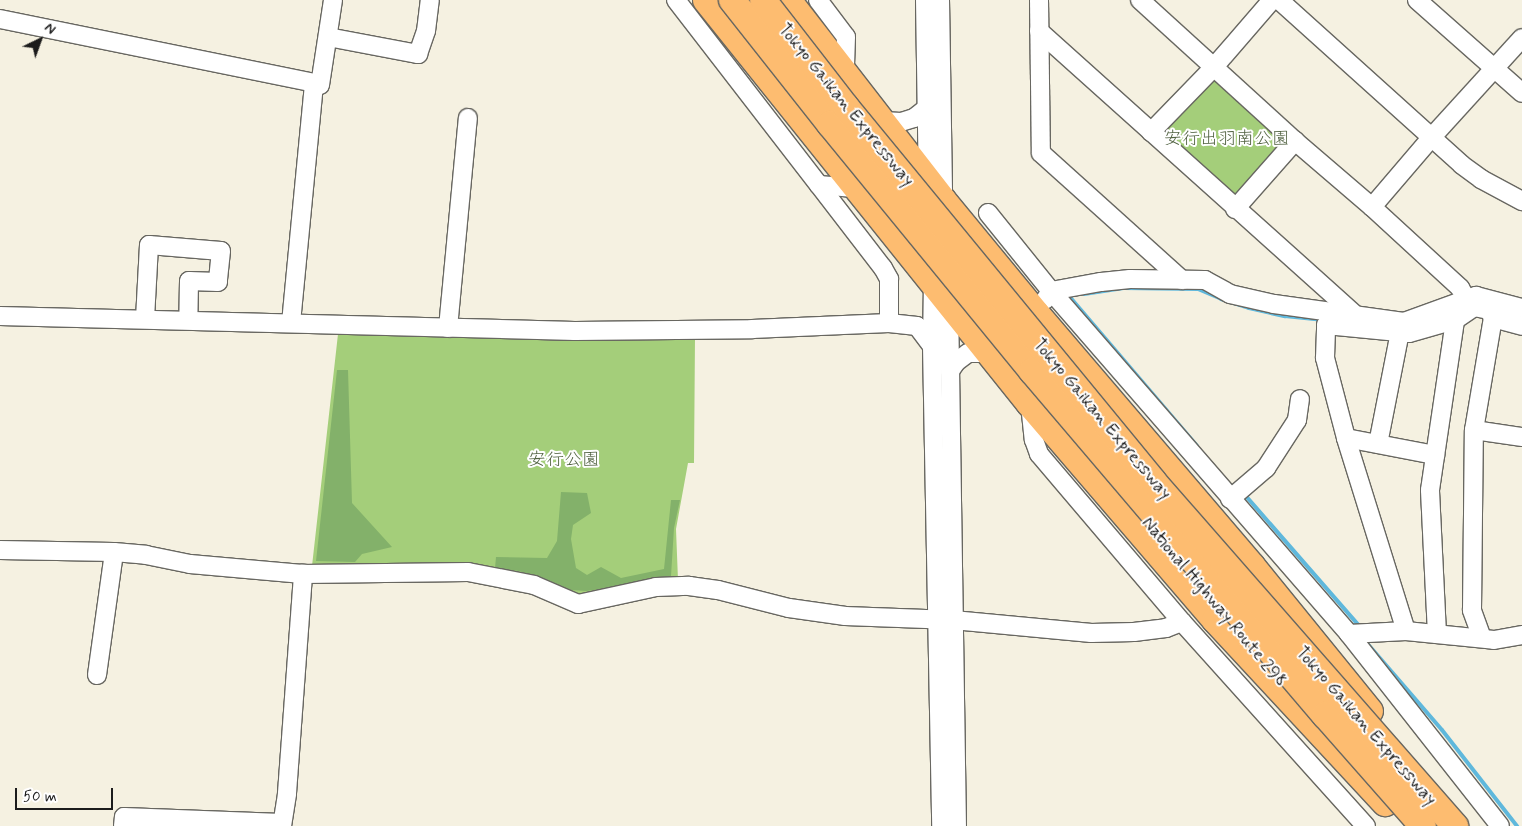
<!DOCTYPE html>
<html>
<head>
<meta charset="utf-8">
<style>
  body { margin:0 }
  #map { position:relative; width:1522px; height:826px; overflow:hidden; background:#f5f1e1; font-family:Mynerve,"Klee One",sans-serif }
  div>[style] { position:absolute }
  .green>* { inset:0; background:#a4ce7a }
  .forest>* { inset:0; background:#83b16a }
  .stream>* { height:4px; margin:-2px; padding:0 2px; transform-origin:2px; border-radius:2px; background:#5fb8dc }
  .roads { filter:drop-shadow(1px 0 #686761) drop-shadow(-1px 0 #686761) drop-shadow(0 1px #686761) drop-shadow(0 -1px #686761) }
  .minor>* { height:18px; margin:-9px; padding:0 9px; transform-origin:9px; border-radius:9px; background:#fff }
  .highway>* { height:26px; margin:-13px; padding:0 13px; transform-origin:13px; border-radius:13px; background:#fdbc70 }
  .bridges { filter:drop-shadow(1px 0 #686761) drop-shadow(-1px 0 #686761) drop-shadow(0 1px #686761) drop-shadow(0 -1px #686761) }
  .highway-bridge>* { height:26px; margin:-13px; padding:0 13px; transform-origin:13px; border-radius:13px; background:#fdbc70 }
  span { translate:-50% -50%; white-space:nowrap; text-align:center; line-height:1.15; -webkit-text-stroke:4px #fff; paint-order:stroke }
  .street-label { font-size:18px; color:#1c1c1c }
  .park-label { font-size:18px; color:#526342 }
  .north { position:absolute; left:15px; top:15px; width:50px; height:50px; -webkit-text-stroke:4px #fff; paint-order:stroke; rotate:42deg; font-size:14px; font-weight:700; line-height:20px; text-align:center; color:#1c1c1c }
  .north::after { content:''; display:block; margin:auto; width:18px; height:22px; background:#1c1c1c; clip-path:polygon(50% 0,100% 100%,50% 72%,0 100%) }
  .scale { position:absolute; left:15px; top:788px; width:98px; height:22px; box-sizing:border-box; border:2px solid #1c1c1c; border-top:0; padding-left:6px; font-size:15px; line-height:18px; white-space:nowrap; color:#1c1c1c; -webkit-text-stroke:4px #fff; paint-order:stroke }
</style>
</head>
<body>
<div id="map">
  <div class="green">
    <i style="clip-path:polygon(1218px 79px,1283px 136px,1284px 145px,1240px 193px,1230px 194px,1165px 136px,1165px 127px,1208px 80px)"></i>
    <i style="clip-path:polygon(338px 334px,695px 338px,694px 463px,688px 463px,676px 529px,678px 580px,586px 597px,568px 594px,523px 576px,312px 566px)"></i>
  </div>
  <div class="forest">
    <i style="clip-path:polygon(337px 370px,348px 370px,352px 503px,392px 547px,362px 554px,355px 562px,316px 561px)"></i>
    <i style="clip-path:polygon(561px 492px,587px 493px,591px 513px,573px 525px,571px 539px,576px 568px,587px 575px,601px 567px,621px 578px,664px 569px,671px 500px,680px 500px,674px 528px,671px 576px,610px 588px,586px 591px,571px 590px,519px 571px,495px 568px,496px 557px,547px 558px,557px 541px)"></i>
  </div>
  <div class="stream">
    <i style="left:1084px;top:294px;width:40px;rotate:-8.5deg"></i>
    <i style="left:1124px;top:288px;width:74px;rotate:0.8deg"></i>
    <i style="left:1198px;top:289px;width:25px;rotate:23deg"></i>
    <i style="left:1221px;top:299px;width:29px;rotate:18deg"></i>
    <i style="left:1249px;top:308px;width:37px;rotate:13deg"></i>
    <i style="left:1285px;top:316px;width:37px;rotate:6deg"></i>
    <i style="left:1072px;top:295px;width:3px;rotate:162deg"></i>
    <i style="left:1069px;top:296px;width:197px;rotate:49.5deg"></i>
    <i style="left:1245px;top:495px;width:175px;rotate:48.9deg"></i>
    <i style="left:1366px;top:642px;width:116px;rotate:49.2deg"></i>
    <i style="left:1442px;top:730px;width:122px;rotate:52deg"></i>
  </div>
  <div class="roads">
    <div class="minor">
      <i style="left:676px;top:0;width:234px;rotate:52.3deg"></i>
      <i style="left:819px;top:185px;width:38px;rotate:5deg"></i>
      <i style="left:818px;top:0;width:46px;rotate:52.9deg"></i>
      <i style="left:846px;top:37px;width:37px;rotate:92deg"></i>
      <i style="left:925px;top:0;width:181px;rotate:89.1deg"></i>
      <i style="left:940px;top:0;width:201px;rotate:89.1deg"></i>
      <i style="left:1039px;top:0;width:153px;rotate:89.3deg"></i>
      <i style="left:1041px;top:153px;width:190px;rotate:42deg"></i>
      <i style="left:1140px;top:0;width:210px;rotate:42.3deg"></i>
      <i style="left:1295px;top:141px;width:101px;rotate:40.6deg"></i>
      <i style="left:1372px;top:207px;width:120px;rotate:42.6deg"></i>
      <i style="left:1460px;top:288px;width:12px;rotate:59deg"></i>
      <i style="left:1279px;top:0;width:246px;rotate:42deg"></i>
      <i style="left:1462px;top:165px;width:24px;rotate:36deg"></i>
      <i style="left:1481px;top:179px;width:47px;rotate:28.2deg"></i>
      <i style="left:1417px;top:0;width:140px;rotate:41.5deg"></i>
      <i style="left:0;top:19px;width:320px;rotate:11.5deg"></i>
      <i style="left:1039px;top:31px;width:422px;rotate:41.9deg"></i>
      <i style="left:328px;top:37px;width:92px;rotate:10.7deg"></i>
      <i style="left:418px;top:54px;width:24px;rotate:-71deg"></i>
      <i style="left:426px;top:31px;width:31px;rotate:-83deg"></i>
      <i style="left:882px;top:121px;width:19px;rotate:3deg"></i>
      <i style="left:901px;top:122px;width:14px;rotate:-17deg"></i>
      <i style="left:914px;top:118px;width:16px;rotate:-38deg"></i>
      <i style="left:1151px;top:132px;width:91px;rotate:-45.9deg"></i>
      <i style="left:1214px;top:67px;width:89px;rotate:-49.1deg"></i>
      <i style="left:819px;top:185px;width:105px;rotate:52.4deg"></i>
      <i style="left:883px;top:268px;width:13px;rotate:61deg"></i>
      <i style="left:889px;top:279px;width:44px;rotate:90deg"></i>
      <i style="left:1372px;top:207px;width:91px;rotate:-49.5deg"></i>
      <i style="left:1431px;top:138px;width:135px;rotate:-47.7deg"></i>
      <i style="left:1235px;top:209px;width:91px;rotate:-48.6deg"></i>
      <i style="left:988px;top:213px;width:100px;rotate:51.1deg"></i>
      <i style="left:1051px;top:291px;width:454px;rotate:49deg"></i>
      <i style="left:1349px;top:634px;width:244px;rotate:51.8deg"></i>
      <i style="left:933px;top:282px;width:64px;rotate:90.9deg"></i>
      <i style="left:932px;top:346px;width:480px;rotate:88.9deg"></i>
      <i style="left:1045px;top:300px;width:11px;rotate:-56deg"></i>
      <i style="left:1051px;top:291px;width:51px;rotate:-10.2deg"></i>
      <i style="left:1101px;top:282px;width:29px;rotate:-6deg"></i>
      <i style="left:1130px;top:279px;width:75px;rotate:0.8deg"></i>
      <i style="left:1205px;top:280px;width:29px;rotate:29deg"></i>
      <i style="left:1230px;top:294px;width:45px;rotate:12.8deg"></i>
      <i style="left:1274px;top:304px;width:131px;rotate:7.9deg"></i>
      <i style="left:1404px;top:322px;width:77px;rotate:-19.9deg"></i>
      <i style="left:1476px;top:296px;width:48px;rotate:14.6deg"></i>
      <i style="left:949px;top:302px;width:524px;rotate:89.13deg"></i>
      <i style="left:0;top:316px;width:575px;rotate:1.49deg"></i>
      <i style="left:575px;top:331px;width:177px;rotate:-0.6deg"></i>
      <i style="left:752px;top:329px;width:137px;rotate:-2.5deg"></i>
      <i style="left:889px;top:323px;width:28px;rotate:6deg"></i>
      <i style="left:917px;top:326px;width:25px;rotate:53deg"></i>
      <i style="left:145px;top:319px;width:74px;rotate:-86.9deg"></i>
      <i style="left:149px;top:245px;width:72px;rotate:4.8deg"></i>
      <i style="left:221px;top:251px;width:31px;rotate:96deg"></i>
      <i style="left:218px;top:282px;width:29px;rotate:-178deg"></i>
      <i style="left:189px;top:281px;width:39px;rotate:91deg"></i>
      <i style="left:291px;top:323px;width:241px;rotate:-84.5deg"></i>
      <i style="left:314px;top:83px;width:6px;rotate:18deg"></i>
      <i style="left:320px;top:85px;width:86px;rotate:-81.3deg"></i>
      <i style="left:448px;top:328px;width:211px;rotate:-84.6deg"></i>
      <i style="left:950px;top:371px;width:11px;rotate:-56deg"></i>
      <i style="left:956px;top:362px;width:15px;rotate:-37deg"></i>
      <i style="left:968px;top:353px;width:16px"></i>
      <i style="left:984px;top:353px;width:10px;rotate:24deg"></i>
      <i style="left:1030px;top:404px;width:36px;rotate:84deg"></i>
      <i style="left:1034px;top:440px;width:15px;rotate:70deg"></i>
      <i style="left:1039px;top:454px;width:221px;rotate:49.6deg"></i>
      <i style="left:1182px;top:622px;width:275px;rotate:48deg"></i>
      <i style="left:1474px;top:430px;width:49px;rotate:8.3deg"></i>
      <i style="left:1346px;top:438px;width:91px;rotate:10.8deg"></i>
      <i style="left:1378px;top:444px;width:114px;rotate:-78.9deg"></i>
      <i style="left:1230px;top:499px;width:48px;rotate:-40.7deg"></i>
      <i style="left:1266px;top:468px;width:57px;rotate:-57.1deg"></i>
      <i style="left:1297px;top:420px;width:21px;rotate:-82deg"></i>
      <i style="left:0;top:550px;width:114px;rotate:1deg"></i>
      <i style="left:114px;top:552px;width:32px;rotate:5deg"></i>
      <i style="left:146px;top:555px;width:45px;rotate:11.6deg"></i>
      <i style="left:190px;top:564px;width:113px;rotate:5.1deg"></i>
      <i style="left:303px;top:574px;width:165px;rotate:-0.7deg"></i>
      <i style="left:468px;top:572px;width:67px;rotate:11.1deg"></i>
      <i style="left:534px;top:585px;width:48px;rotate:23.4deg"></i>
      <i style="left:578px;top:604px;width:80px;rotate:-12.3deg"></i>
      <i style="left:656px;top:587px;width:33px;rotate:-2deg"></i>
      <i style="left:689px;top:586px;width:29px;rotate:8deg"></i>
      <i style="left:718px;top:590px;width:73px;rotate:14.2deg"></i>
      <i style="left:789px;top:608px;width:57px;rotate:8.1deg"></i>
      <i style="left:845px;top:616px;width:108px;rotate:2.1deg"></i>
      <i style="left:953px;top:620px;width:139px;rotate:5.4deg"></i>
      <i style="left:1091px;top:633px;width:43px;rotate:-1.3deg"></i>
      <i style="left:1134px;top:632px;width:32px;rotate:-7deg"></i>
      <i style="left:1166px;top:628px;width:17px;rotate:-21deg"></i>
      <i style="left:1406px;top:631px;width:202px;rotate:-107.3deg"></i>
      <i style="left:1346px;top:438px;width:83px;rotate:-104.7deg"></i>
      <i style="left:1325px;top:358px;width:33px;rotate:-88deg"></i>
      <i style="left:1326px;top:325px;width:83px;rotate:5.5deg"></i>
      <i style="left:1409px;top:333px;width:48px;rotate:-15.8deg"></i>
      <i style="left:1455px;top:320px;width:23px;rotate:-34deg"></i>
      <i style="left:1474px;top:307px;width:15px;rotate:11deg"></i>
      <i style="left:1489px;top:310px;width:9px;rotate:63deg"></i>
      <i style="left:1493px;top:318px;width:30px;rotate:15deg"></i>
      <i style="left:1349px;top:634px;width:57px;rotate:-3deg"></i>
      <i style="left:1406px;top:631px;width:88px;rotate:5.8deg"></i>
      <i style="left:1494px;top:640px;width:28px;rotate:-10deg"></i>
      <i style="left:1437px;top:634px;width:144px;rotate:-92.8deg"></i>
      <i style="left:1430px;top:490px;width:172px;rotate:-81.6deg"></i>
      <i style="left:1455px;top:320px;width:9px;rotate:-111deg"></i>
      <i style="left:1482px;top:638px;width:30px;rotate:-110deg"></i>
      <i style="left:1472px;top:610px;width:180px;rotate:-89.4deg"></i>
      <i style="left:1474px;top:430px;width:114px;rotate:-80.4deg"></i>
      <i style="left:97px;top:675px;width:124px;rotate:-82.1deg"></i>
      <i style="left:123px;top:826px;width:9px;rotate:-84deg"></i>
      <i style="left:124px;top:817px;width:158px;rotate:2.2deg"></i>
      <i style="left:282px;top:826px;width:33px;rotate:-81deg"></i>
      <i style="left:287px;top:793px;width:220px;rotate:-85.8deg"></i>
    </div>
    <div class="highway">
      <i style="left:706px;top:0;width:516px;rotate:51.29deg"></i>
      <i style="left:1029px;top:403px;width:286px;rotate:49.4deg"></i>
      <i style="left:1215px;top:620px;width:250px;rotate:47.1deg"></i>
      <i style="left:788px;top:0;width:253px;rotate:52.2deg"></i>
      <i style="left:943px;top:200px;width:146px;rotate:50.5deg"></i>
      <i style="left:1036px;top:313px;width:333px;rotate:49.5deg"></i>
      <i style="left:1252px;top:566px;width:187px;rotate:50.9deg"></i>
    </div>
  </div>
  <div class="bridges">
    <div class="highway-bridge">
      <i style="left:732px;top:0;width:158px;rotate:51.7deg"></i>
      <i style="left:830px;top:124px;width:319px;rotate:50.7deg"></i>
      <i style="left:1032px;top:371px;width:452px;rotate:49.6deg"></i>
      <i style="left:1325px;top:715px;width:148px;rotate:48.6deg"></i>
      <i style="left:763px;top:0;width:135px;rotate:52.2deg"></i>
      <i style="left:846px;top:107px;width:484px;rotate:50.6deg"></i>
      <i style="left:1153px;top:481px;width:459px;rotate:48.8deg"></i>
    </div>
  </div>
  <div class="street-label">
    <span style="left:846px;top:105px;rotate:51deg">Tokyo Gaikan Expressway</span>
    <span style="left:1102px;top:419px;rotate:50deg">Tokyo Gaikan Expressway</span>
    <span style="left:1214px;top:602px;rotate:50deg">National Highway Route 298</span>
    <span style="left:1366px;top:726px;rotate:49deg">Tokyo Gaikan Expressway</span>
  </div>
  <div class="park-label">
    <span style="left:1227px;top:139px">安行出羽南公園</span>
    <span style="left:564px;top:460px">安行公園</span>
  </div>
  <div class="north">N</div>
  <div class="scale">50 m</div>
</div>
</body>
</html>
